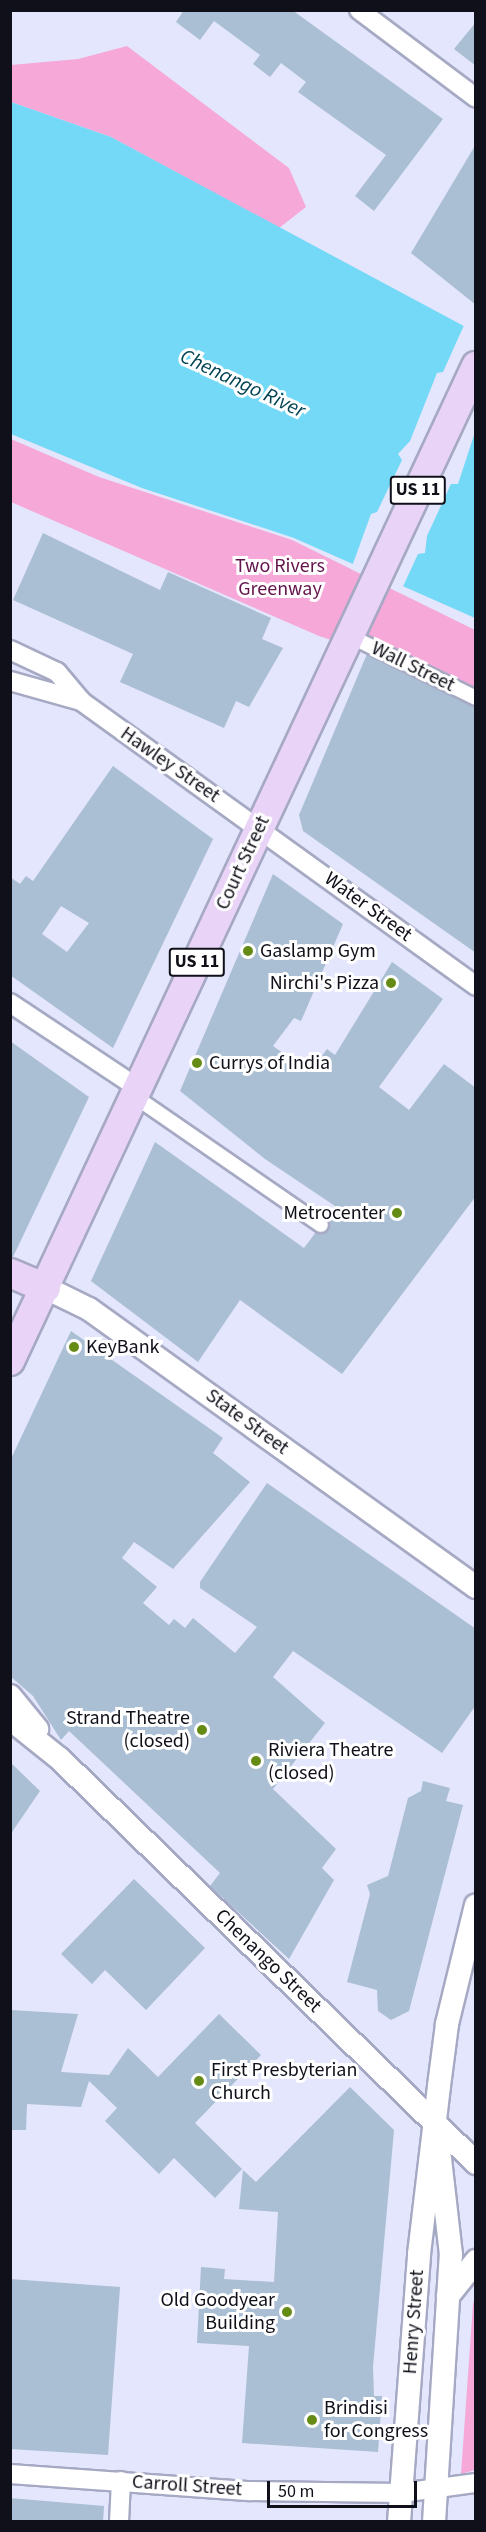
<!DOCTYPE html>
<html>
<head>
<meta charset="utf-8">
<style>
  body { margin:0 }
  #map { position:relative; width:486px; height:2532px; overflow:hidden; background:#e3e6fc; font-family:"Source Sans 3",sans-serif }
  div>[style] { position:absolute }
  .green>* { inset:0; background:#f6a8d8 }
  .water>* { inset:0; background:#74d9f7 }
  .pier>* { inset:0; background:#e3e6fc }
  .building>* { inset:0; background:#aabed4 }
  .roads { filter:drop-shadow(2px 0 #a6a9c3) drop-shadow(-2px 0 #a6a9c3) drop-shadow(0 2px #a6a9c3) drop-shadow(0 -2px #a6a9c3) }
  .pedestrian>* { height:14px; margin:-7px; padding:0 7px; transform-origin:7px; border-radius:7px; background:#fff }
  .minor>* { height:18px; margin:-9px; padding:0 9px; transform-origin:9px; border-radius:9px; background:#fff }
  .tertiary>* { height:22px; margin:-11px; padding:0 11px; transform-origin:11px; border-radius:11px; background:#fff }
  .primary>* { height:28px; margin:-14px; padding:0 14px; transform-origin:14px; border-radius:14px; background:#e9d3f7 }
  .dots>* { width:16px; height:16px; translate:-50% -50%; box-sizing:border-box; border:3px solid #fff; border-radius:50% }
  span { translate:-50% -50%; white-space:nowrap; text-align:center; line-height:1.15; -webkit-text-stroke:6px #fff; paint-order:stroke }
  .shield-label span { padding:2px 4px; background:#fff; border:2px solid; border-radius:4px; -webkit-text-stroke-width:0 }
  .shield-label { font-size:18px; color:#0f1019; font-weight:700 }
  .park-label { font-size:20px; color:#63144c }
  .street-label { font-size:20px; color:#0f1019 }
  .poi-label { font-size:20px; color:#0f1019 }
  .left { translate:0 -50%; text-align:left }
  .right { translate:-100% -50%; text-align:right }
  .water-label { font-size:21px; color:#014352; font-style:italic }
  .frame { position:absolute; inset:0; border:12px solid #0f1019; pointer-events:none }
  .scale { position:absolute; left:267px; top:2481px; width:150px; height:27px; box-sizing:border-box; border:3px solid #0f1019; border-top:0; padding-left:8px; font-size:18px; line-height:21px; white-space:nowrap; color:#0f1019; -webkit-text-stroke:4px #fff; paint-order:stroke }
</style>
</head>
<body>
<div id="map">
  <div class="green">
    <i style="clip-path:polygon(127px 46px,289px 168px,306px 207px,279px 228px,111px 137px,11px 102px,11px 65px,78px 59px)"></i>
    <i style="clip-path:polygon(11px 439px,99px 477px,292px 540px,475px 630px,475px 707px,368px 652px,319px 636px,11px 502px)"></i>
    <i style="clip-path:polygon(475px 2297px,475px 2470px,461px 2474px,473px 2304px)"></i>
  </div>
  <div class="water">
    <i style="clip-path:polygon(11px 102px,111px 137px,475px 332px,475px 618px,294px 538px,142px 488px,11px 434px)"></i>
  </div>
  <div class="pier">
    <i style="clip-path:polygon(465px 323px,476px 328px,475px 432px,458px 484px,451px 484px,427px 536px,425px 553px,418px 554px,400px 593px,351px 569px,371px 514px,377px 512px,402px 460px,398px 454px,410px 441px,437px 373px,443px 372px)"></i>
  </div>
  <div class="building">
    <i style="clip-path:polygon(184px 10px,292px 10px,443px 119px,374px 211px,355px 196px,386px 155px,298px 92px,306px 82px,281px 63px,270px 77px,253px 64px,260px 55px,214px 21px,200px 40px,176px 22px)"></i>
    <i style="clip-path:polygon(476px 22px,476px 66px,454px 49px)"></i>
    <i style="clip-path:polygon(476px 144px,476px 305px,411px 253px)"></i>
    <i style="clip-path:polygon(43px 533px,160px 590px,168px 572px,271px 618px,262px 639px,283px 648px,249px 707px,236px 701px,224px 728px,120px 682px,133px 654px,13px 600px)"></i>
    <i style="clip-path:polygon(367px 654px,476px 707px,476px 953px,303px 831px,299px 815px)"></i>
    <i style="clip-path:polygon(evenodd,113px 766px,213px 839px,113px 1048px,10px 975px,10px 877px,20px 884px,26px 876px,33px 881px,113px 766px,61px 906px,89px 923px,67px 952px,42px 934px,61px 906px)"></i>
    <i style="clip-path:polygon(273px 874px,343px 924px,301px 1021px,294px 1018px,273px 1046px,310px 1072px,327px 1049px,335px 1055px,392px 962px,443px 999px,379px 1087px,409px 1110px,444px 1064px,476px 1088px,476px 1196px,342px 1374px,240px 1300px,198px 1362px,91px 1281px,155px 1142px,304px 1248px,316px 1232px,329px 1230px,327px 1218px,335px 1206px,265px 1159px,180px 1091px)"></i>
    <i style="clip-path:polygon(10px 1041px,89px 1097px,13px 1257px,10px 1257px)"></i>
    <i style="clip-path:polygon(71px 1331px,223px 1438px,213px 1453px,250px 1482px,173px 1569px,134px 1542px,122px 1558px,157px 1587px,143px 1603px,169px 1625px,174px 1619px,185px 1628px,193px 1618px,235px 1653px,257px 1627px,200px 1588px,200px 1582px,267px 1483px,476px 1629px,476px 1705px,442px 1753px,293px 1651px,273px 1677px,325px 1723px,273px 1789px,336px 1849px,322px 1868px,334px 1880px,289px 1959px,210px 1886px,220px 1873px,69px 1731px,61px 1740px,33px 1696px,10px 1676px,10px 1461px)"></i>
    <i style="clip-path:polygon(10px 1762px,40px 1791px,10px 1835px)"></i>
    <i style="clip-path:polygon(423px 1781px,450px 1788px,446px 1801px,463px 1805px,409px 2011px,391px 2020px,378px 2011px,377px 1990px,347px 1982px,370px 1894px,367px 1885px,388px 1876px,408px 1798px,421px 1791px)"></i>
    <i style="clip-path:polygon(134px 1879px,205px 1948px,146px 2010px,105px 1970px,92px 1984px,61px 1954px)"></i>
    <i style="clip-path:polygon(10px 2010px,78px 2014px,61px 2072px,109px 2075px,128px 2048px,158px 2077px,219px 2014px,261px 2055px,195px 2123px,242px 2169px,215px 2198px,174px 2158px,159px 2174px,105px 2121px,117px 2108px,89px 2081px,81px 2107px,27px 2104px,26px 2130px,10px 2130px)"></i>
    <i style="clip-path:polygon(350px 2087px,394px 2130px,373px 2367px,374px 2396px,382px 2396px,378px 2452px,242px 2443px,249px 2346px,197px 2343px,201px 2267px,225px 2269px,224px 2279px,274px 2282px,278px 2212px,239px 2209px,243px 2170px,256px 2182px)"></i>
    <i style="clip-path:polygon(10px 2279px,120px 2287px,108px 2455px,10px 2449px)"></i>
    <i style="clip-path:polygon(10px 2498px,104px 2506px,103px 2522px,10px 2522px)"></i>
  </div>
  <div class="roads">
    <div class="pedestrian">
      <i style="left:350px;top:636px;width:140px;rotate:26.2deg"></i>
      <i style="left:134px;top:1096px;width:227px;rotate:34.6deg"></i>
    </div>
    <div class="minor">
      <i style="left:359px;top:10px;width:146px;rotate:36.9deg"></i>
      <i style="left:10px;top:650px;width:52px;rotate:25.1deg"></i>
      <i style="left:57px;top:672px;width:38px;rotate:50deg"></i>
      <i style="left:10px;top:681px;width:74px;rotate:15.7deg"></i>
      <i style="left:81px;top:701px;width:487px;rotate:35.8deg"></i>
      <i style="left:10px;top:1003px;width:154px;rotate:33.6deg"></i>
      <i style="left:10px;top:2474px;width:241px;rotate:4.1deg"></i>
      <i style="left:250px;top:2491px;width:151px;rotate:0.8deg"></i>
      <i style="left:401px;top:2493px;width:76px;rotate:-7.6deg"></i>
      <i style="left:119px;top:2522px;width:41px;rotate:-87.2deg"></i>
    </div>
    <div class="tertiary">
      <i style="left:46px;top:1288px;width:48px;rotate:26deg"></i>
      <i style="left:89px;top:1309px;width:477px;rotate:35.7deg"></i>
      <i style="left:10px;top:1696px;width:43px;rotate:50.7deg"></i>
      <i style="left:10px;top:1719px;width:64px;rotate:38.7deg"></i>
      <i style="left:60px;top:1759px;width:580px;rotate:44.16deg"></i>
      <i style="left:448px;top:2296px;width:45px;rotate:-51.3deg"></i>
      <i style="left:399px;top:2522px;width:269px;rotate:-85.7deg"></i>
      <i style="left:419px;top:2254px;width:169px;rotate:-83.2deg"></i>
      <i style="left:439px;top:2086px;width:63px;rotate:-82.6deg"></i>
      <i style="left:447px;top:2024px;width:122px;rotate:-76.3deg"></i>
      <i style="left:434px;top:2522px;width:268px;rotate:-86.4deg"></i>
      <i style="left:451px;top:2255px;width:98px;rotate:-96.5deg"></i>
    </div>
    <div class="primary">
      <i style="left:10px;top:1273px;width:39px;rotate:23deg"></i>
      <i style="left:10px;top:1361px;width:1099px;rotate:-64.9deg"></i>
    </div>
  </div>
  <div class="dots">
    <i style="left:248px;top:951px;background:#658b15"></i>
    <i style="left:391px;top:983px;background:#658b15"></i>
    <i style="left:197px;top:1063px;background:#658b15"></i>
    <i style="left:397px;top:1213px;background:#658b15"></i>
    <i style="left:74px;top:1347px;background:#658b15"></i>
    <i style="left:202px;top:1730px;background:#658b15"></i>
    <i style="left:256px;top:1761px;background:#658b15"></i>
    <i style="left:199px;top:2081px;background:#658b15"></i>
    <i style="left:287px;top:2312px;background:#658b15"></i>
    <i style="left:312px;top:2420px;background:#658b15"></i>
  </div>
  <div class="shield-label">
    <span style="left:418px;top:490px">US 11</span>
    <span style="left:197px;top:962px">US 11</span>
  </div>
  <div class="park-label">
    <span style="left:280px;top:578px">Two Rivers<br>Greenway</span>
  </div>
  <div class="street-label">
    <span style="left:413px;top:667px;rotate:26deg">Wall Street</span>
    <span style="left:170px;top:765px;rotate:35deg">Hawley Street</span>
    <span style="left:243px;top:863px;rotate:-65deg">Court Street</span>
    <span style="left:368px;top:907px;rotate:36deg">Water Street</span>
    <span style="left:247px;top:1422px;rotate:36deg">State Street</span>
    <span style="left:268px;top:1961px;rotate:44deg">Chenango Street</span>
    <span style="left:414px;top:2322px;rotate:-86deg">Henry Street</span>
    <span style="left:187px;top:2486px;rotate:4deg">Carroll Street</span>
  </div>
  <div class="poi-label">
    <span class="left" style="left:260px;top:951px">Gaslamp Gym</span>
    <span class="right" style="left:379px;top:983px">Nirchi's Pizza</span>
    <span class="left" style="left:209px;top:1063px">Currys of India</span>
    <span class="right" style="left:385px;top:1213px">Metrocenter</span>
    <span class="left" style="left:86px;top:1347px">KeyBank</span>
    <span class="right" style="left:190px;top:1730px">Strand Theatre<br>(closed)</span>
    <span class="left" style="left:268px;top:1762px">Riviera Theatre<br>(closed)</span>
    <span class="left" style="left:211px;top:2082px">First Presbyterian<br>Church</span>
    <span class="right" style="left:275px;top:2312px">Old Goodyear<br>Building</span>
    <span class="left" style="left:324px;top:2420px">Brindisi<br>for Congress</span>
  </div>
  <div class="water-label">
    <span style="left:243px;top:383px;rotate:25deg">Chenango River</span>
  </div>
  <div class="frame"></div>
  <div class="scale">50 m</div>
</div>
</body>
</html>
